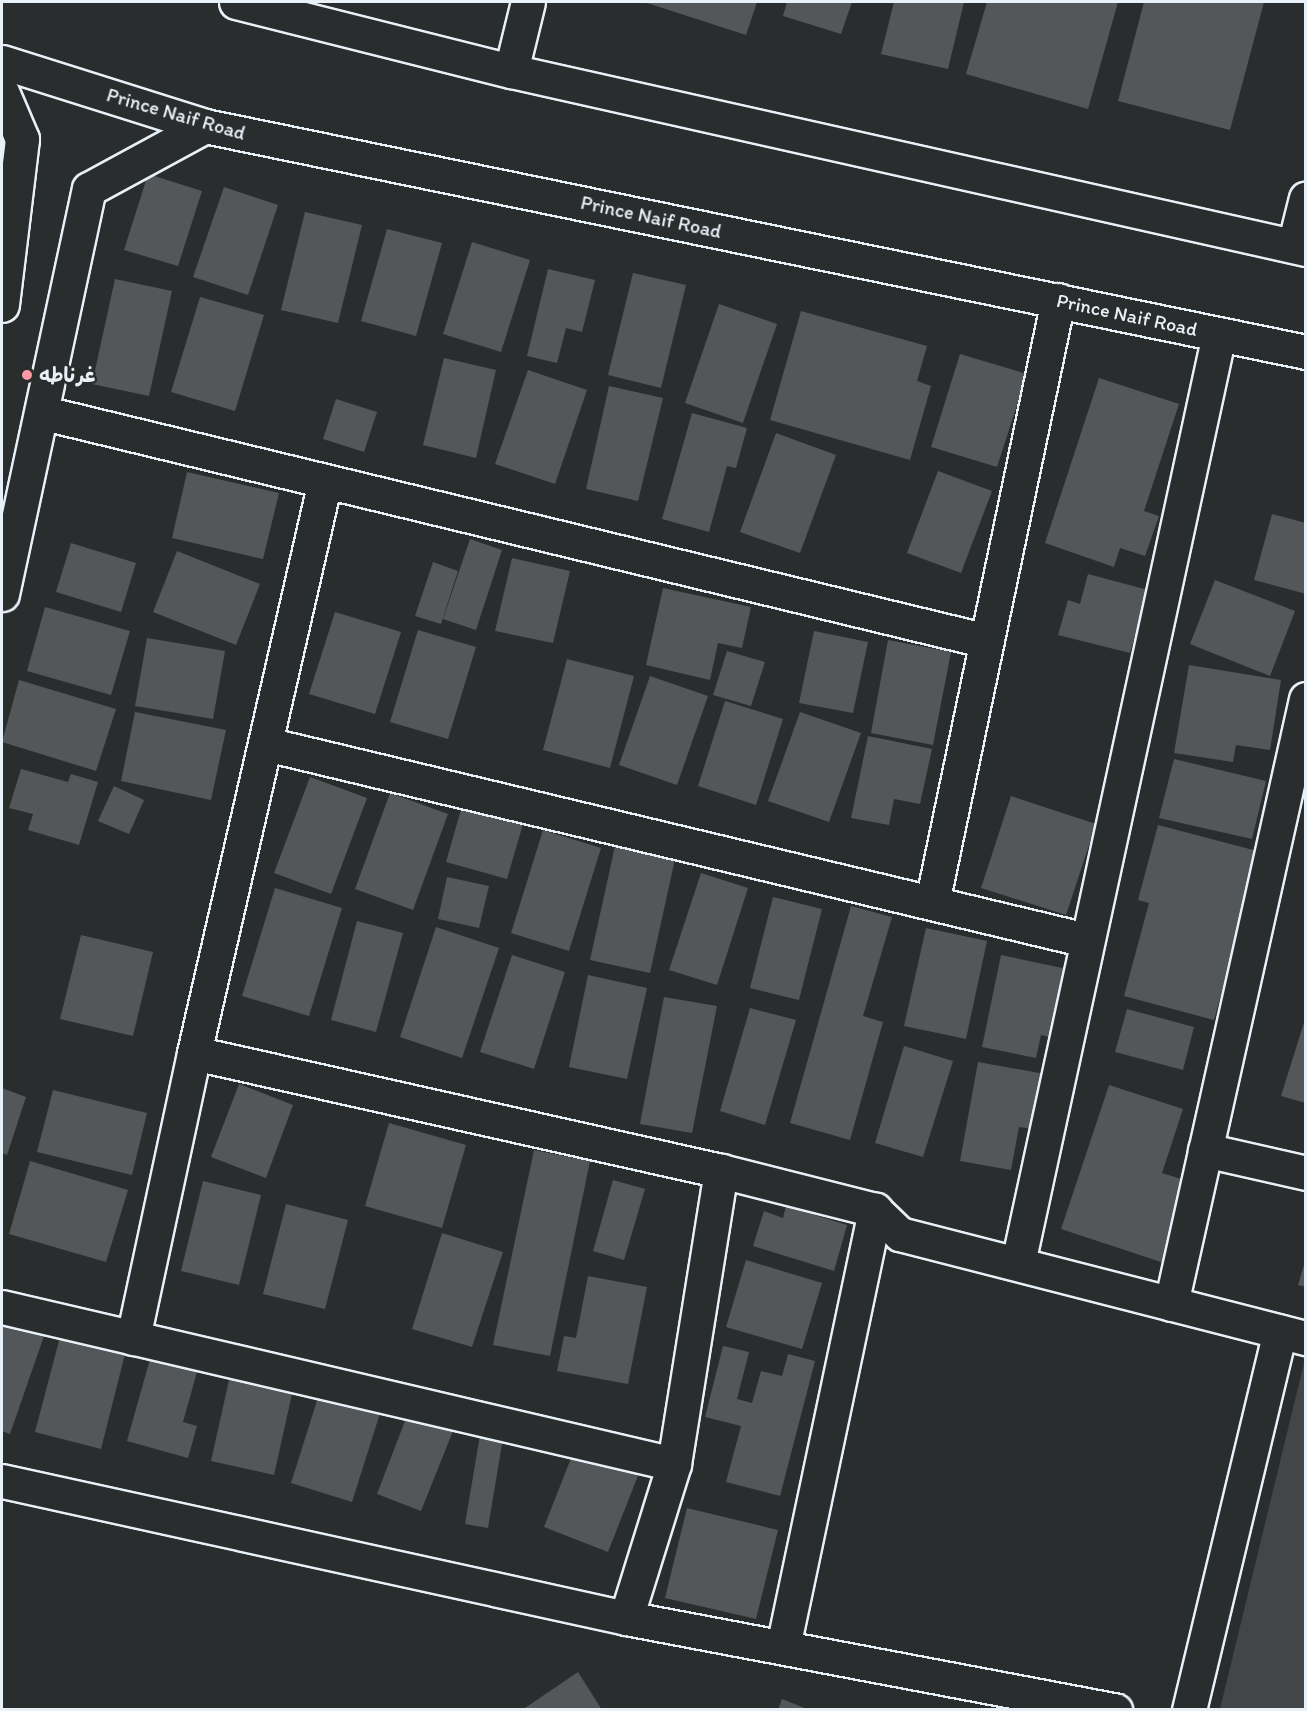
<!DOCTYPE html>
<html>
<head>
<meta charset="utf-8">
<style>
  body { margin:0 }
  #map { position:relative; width:1307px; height:1711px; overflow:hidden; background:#2a2d2e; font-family:Itim,"Playpen Sans Arabic",sans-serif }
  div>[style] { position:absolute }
  .green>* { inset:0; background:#424648 }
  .building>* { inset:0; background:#535759 }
  .roads { filter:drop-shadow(2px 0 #e8f1f8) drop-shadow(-2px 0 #e8f1f8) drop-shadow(0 2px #e8f1f8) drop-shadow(0 -2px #e8f1f8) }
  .minor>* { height:33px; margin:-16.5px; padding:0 16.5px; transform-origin:16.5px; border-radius:16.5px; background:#2a2d2e }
  .major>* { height:33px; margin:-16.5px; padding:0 16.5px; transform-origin:16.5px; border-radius:16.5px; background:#2a2d2e }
  .dots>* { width:16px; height:16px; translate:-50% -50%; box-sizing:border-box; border:3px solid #2a2d2e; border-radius:50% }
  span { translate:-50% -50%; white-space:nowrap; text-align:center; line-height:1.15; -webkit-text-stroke:5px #2a2d2e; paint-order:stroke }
  .street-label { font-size:20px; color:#e8f1f8 }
  .poi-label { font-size:20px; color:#e8f1f8; font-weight:700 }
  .left { translate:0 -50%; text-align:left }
  .frame { position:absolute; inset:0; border:3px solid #e8f1f8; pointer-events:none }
</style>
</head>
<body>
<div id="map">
  <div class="green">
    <i style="clip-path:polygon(1304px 1363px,1305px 1709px,1220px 1709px)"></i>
  </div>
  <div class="building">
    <i style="clip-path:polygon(644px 2px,757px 2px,746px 35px)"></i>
    <i style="clip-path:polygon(787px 2px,852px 2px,841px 34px,783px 16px)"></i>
    <i style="clip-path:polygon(894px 2px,964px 2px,948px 69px,881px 54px)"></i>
    <i style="clip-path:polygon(987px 2px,1118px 2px,1088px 109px,966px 74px)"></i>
    <i style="clip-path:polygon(1144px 2px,1264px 2px,1230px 130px,1118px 101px)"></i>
    <i style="clip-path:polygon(148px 174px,202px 191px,178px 266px,124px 250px)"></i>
    <i style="clip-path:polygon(224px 187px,278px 205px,248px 295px,193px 277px)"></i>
    <i style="clip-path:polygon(305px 212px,362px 225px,338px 323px,281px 310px)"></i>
    <i style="clip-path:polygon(387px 229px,442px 243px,416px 336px,361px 321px)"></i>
    <i style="clip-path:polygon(472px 242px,530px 260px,501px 352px,443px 334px)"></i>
    <i style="clip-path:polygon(548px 269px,595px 280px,582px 332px,566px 328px,557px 363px,527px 356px)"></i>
    <i style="clip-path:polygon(633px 273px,686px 285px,661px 388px,608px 375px)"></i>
    <i style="clip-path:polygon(115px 279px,172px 291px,149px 396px,92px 384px)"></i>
    <i style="clip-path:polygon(200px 297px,264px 315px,235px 411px,171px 392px)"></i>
    <i style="clip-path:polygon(719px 304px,777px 324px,743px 423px,685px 403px)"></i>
    <i style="clip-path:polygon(801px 311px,927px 346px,917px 381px,931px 386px,910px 460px,770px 420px)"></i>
    <i style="clip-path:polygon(960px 354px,1027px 374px,997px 467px,931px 447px)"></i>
    <i style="clip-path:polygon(444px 358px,496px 370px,476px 458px,423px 445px)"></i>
    <i style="clip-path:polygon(528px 370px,587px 390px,555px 484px,495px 464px)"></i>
    <i style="clip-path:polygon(1099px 378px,1179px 404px,1144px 511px,1159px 516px,1145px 556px,1120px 548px,1114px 567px,1045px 543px)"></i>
    <i style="clip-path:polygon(609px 386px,663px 398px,638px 501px,586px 489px)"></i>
    <i style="clip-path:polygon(336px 399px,377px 412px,364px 452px,323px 439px)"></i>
    <i style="clip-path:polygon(692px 413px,747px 428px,736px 468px,727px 466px,709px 532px,662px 519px)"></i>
    <i style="clip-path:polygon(776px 433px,836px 455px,800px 553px,740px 532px)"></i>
    <i style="clip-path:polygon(938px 471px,992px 491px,961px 573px,907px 553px)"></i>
    <i style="clip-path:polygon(187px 472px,279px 493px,263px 559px,172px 538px)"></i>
    <i style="clip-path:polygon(1272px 514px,1306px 523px,1306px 594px,1254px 580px)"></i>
    <i style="clip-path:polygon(470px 539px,502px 550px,476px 630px,443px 619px)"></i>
    <i style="clip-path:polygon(71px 543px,136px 563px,121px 612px,56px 592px)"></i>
    <i style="clip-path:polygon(177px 551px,260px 584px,236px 645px,153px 612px)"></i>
    <i style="clip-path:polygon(512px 558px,570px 571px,553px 643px,495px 631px)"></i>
    <i style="clip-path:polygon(433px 562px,458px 571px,441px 624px,415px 616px)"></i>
    <i style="clip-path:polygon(1088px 574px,1148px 590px,1130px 653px,1058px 635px,1068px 600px,1080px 604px)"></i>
    <i style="clip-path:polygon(1215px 580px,1295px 611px,1270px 676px,1190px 644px)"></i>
    <i style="clip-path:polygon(663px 588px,751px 607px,742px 648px,718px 643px,710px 680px,646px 665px)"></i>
    <i style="clip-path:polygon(45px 607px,130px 631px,111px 695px,27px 671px)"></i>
    <i style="clip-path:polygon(335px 612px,401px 632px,375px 714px,309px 694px)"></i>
    <i style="clip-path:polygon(418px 630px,476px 647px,448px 739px,390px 722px)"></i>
    <i style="clip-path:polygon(814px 631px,868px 642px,853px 713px,799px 703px)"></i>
    <i style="clip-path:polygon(147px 638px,225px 651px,213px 719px,135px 706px)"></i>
    <i style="clip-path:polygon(888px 640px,951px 652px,933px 745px,871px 733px)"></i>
    <i style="clip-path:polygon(727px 651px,765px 662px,751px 706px,713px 695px)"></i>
    <i style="clip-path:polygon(567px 659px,634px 676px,610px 768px,543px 750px)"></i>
    <i style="clip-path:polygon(1189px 665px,1281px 680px,1270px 750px,1236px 745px,1233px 762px,1174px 753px)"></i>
    <i style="clip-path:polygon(650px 676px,708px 696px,677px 785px,619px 765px)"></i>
    <i style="clip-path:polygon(19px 680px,116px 709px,96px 771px,2px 742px)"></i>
    <i style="clip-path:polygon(725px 701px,783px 719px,756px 805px,698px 786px)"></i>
    <i style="clip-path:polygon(135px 712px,226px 730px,211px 800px,121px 781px)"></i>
    <i style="clip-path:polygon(800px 712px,861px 733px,829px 822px,768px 801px)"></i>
    <i style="clip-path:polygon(868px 736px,932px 749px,920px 804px,894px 799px,889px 825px,851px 818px)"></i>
    <i style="clip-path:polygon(1174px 759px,1266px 781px,1252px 839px,1159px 818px)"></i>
    <i style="clip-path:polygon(21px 769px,68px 782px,71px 774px,98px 782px,79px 845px,28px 830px,33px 814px,9px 808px)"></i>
    <i style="clip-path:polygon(310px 777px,367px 798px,331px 894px,274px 873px)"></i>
    <i style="clip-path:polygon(114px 786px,144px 800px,129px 834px,98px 821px)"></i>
    <i style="clip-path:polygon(390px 793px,448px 814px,413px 910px,355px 889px)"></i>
    <i style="clip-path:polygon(1011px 796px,1096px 824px,1066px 915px,981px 888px)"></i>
    <i style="clip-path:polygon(464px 799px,525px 817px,507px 879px,446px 862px)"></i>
    <i style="clip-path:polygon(1158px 825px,1261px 852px,1214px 1020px,1124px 996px,1149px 903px,1138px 900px)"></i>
    <i style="clip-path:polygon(543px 830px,601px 848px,569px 951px,511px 933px)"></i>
    <i style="clip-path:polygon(615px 846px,675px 859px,650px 973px,590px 960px)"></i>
    <i style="clip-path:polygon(701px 873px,748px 888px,717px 985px,669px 970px)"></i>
    <i style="clip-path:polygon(447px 877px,489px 886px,479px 928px,438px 919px)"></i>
    <i style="clip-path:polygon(275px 888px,342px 908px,309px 1016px,242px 996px)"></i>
    <i style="clip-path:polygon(773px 897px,822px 909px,799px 1000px,750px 988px)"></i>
    <i style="clip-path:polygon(851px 906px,892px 917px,863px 1016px,883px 1022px,850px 1140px,790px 1123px)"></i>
    <i style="clip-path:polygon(357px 921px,403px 933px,376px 1032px,331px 1020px)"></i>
    <i style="clip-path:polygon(436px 927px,499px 948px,462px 1058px,400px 1037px)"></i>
    <i style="clip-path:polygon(926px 928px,987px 941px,966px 1039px,904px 1026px)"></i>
    <i style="clip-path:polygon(81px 935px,153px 952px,133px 1036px,60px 1019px)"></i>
    <i style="clip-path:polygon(512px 955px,565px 972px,534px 1069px,480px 1052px)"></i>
    <i style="clip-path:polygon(1001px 955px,1067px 969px,1053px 1038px,1041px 1035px,1036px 1058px,982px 1047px)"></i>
    <i style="clip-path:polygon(588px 975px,647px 988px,627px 1079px,569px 1067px)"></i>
    <i style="clip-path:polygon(664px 997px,717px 1006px,692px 1133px,640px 1124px)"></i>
    <i style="clip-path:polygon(750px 1008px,796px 1020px,765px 1125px,720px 1111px)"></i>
    <i style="clip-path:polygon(1127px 1009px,1194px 1027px,1183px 1070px,1115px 1052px)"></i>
    <i style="clip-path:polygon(1306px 1016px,1306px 1103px,1281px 1096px)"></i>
    <i style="clip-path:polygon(904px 1046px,953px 1061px,923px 1157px,875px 1143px)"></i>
    <i style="clip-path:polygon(978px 1062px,1045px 1074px,1034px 1129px,1019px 1127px,1011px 1170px,960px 1161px)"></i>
    <i style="clip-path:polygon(239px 1084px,293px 1105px,266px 1178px,211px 1157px)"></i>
    <i style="clip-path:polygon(1109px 1085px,1183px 1109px,1162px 1173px,1191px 1182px,1164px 1263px,1061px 1229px)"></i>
    <i style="clip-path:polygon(2px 1088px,26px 1097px,7px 1155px,2px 1153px)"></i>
    <i style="clip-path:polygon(53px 1090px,147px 1113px,132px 1175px,37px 1152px)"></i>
    <i style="clip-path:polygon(389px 1123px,466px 1145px,442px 1228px,365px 1206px)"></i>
    <i style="clip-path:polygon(534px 1150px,590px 1161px,550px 1356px,493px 1345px)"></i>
    <i style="clip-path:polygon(30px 1161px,128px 1190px,106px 1262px,9px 1234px)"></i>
    <i style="clip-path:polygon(613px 1180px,645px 1189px,624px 1260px,593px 1251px)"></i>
    <i style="clip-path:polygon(203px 1181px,261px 1195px,239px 1285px,181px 1271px)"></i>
    <i style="clip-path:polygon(286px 1204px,348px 1220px,325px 1309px,263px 1294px)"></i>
    <i style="clip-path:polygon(786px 1206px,847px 1225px,834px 1271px,753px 1246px,764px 1211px,783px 1218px)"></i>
    <i style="clip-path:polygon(442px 1233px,503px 1252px,472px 1347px,412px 1329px)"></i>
    <i style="clip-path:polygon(1306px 1258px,1306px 1287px,1298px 1285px)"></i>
    <i style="clip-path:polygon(746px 1260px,822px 1283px,802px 1349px,726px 1327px)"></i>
    <i style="clip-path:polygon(588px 1276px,647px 1287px,628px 1384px,557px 1371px,564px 1336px,576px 1338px)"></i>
    <i style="clip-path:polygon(2px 1319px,45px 1333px,10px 1434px,2px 1431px)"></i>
    <i style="clip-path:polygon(60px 1337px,125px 1354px,101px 1449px,35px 1432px)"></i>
    <i style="clip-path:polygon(723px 1346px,749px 1352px,737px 1399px,752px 1403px,761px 1371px,782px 1376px,788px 1354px,815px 1361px,780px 1496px,726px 1482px,741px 1426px,705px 1417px)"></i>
    <i style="clip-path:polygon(150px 1359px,197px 1372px,183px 1422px,197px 1426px,188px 1458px,127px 1441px)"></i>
    <i style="clip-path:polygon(231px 1371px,294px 1385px,274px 1475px,211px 1461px)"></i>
    <i style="clip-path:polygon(321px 1388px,382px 1407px,352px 1502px,291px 1483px)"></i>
    <i style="clip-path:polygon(408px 1413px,453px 1431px,421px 1511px,377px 1494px)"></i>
    <i style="clip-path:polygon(480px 1435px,503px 1438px,488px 1528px,465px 1524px)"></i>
    <i style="clip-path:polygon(577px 1443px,641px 1468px,608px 1552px,544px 1527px)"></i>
    <i style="clip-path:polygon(687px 1508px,778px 1530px,756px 1619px,665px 1598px)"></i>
    <i style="clip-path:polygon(578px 1672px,602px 1710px,522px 1710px)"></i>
    <i style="clip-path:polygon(782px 1699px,807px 1709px,807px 1710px,778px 1710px)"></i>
  </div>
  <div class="roads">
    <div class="minor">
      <i style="left:511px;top:71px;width:71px;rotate:-76.2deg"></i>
      <i style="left:2px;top:92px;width:51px;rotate:66.9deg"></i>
      <i style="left:22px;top:139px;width:167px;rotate:96.9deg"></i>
      <i style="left:1294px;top:246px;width:49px;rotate:-76deg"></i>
      <i style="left:44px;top:413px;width:970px;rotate:13.59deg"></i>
      <i style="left:2px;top:594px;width:414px;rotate:-77.9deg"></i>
      <i style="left:89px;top:189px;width:132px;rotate:-28.5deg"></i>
      <i style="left:266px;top:744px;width:843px;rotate:13.44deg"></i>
      <i style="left:932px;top:903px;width:616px;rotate:-78.2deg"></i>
      <i style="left:194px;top:1053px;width:540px;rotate:12.62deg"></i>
      <i style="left:721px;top:1171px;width:159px;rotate:14.2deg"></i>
      <i style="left:875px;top:1210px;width:35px;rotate:44deg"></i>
      <i style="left:900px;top:1234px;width:419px;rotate:14.4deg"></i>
      <i style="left:1205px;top:1150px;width:104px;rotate:12.8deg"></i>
      <i style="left:1018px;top:1263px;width:950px;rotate:-77.79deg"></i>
      <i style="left:1171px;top:1304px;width:620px;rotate:-77.42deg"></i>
      <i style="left:2px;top:1307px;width:690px;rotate:13.15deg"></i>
      <i style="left:133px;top:1338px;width:291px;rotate:-77.9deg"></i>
      <i style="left:194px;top:1053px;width:587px;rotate:-77.1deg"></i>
      <i style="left:2px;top:1481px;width:639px;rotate:12.38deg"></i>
      <i style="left:626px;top:1618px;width:498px;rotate:10.7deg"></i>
      <i style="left:626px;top:1618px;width:161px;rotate:-72.7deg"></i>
      <i style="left:674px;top:1464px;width:297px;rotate:-80.9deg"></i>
      <i style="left:783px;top:1647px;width:447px;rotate:-78.1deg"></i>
      <i style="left:1189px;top:1710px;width:389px;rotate:-76.5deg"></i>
    </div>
    <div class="major">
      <i style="left:236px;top:2px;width:284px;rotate:14.1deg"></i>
      <i style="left:511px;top:71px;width:815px;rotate:12.62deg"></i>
      <i style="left:2px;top:62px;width:213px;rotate:17.5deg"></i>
      <i style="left:205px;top:126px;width:1124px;rotate:11.6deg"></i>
    </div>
  </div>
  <div class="dots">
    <i style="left:27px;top:375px;background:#ff9aa2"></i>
  </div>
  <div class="street-label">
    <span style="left:176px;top:114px;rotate:16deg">Prince Naif Road</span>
    <span style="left:651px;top:217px;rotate:12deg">Prince Naif Road</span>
    <span style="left:1127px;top:315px;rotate:12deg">Prince Naif Road</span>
  </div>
  <div class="poi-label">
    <span class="left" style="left:39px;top:375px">غرناطه</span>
  </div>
  <div class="frame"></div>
</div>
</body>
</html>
